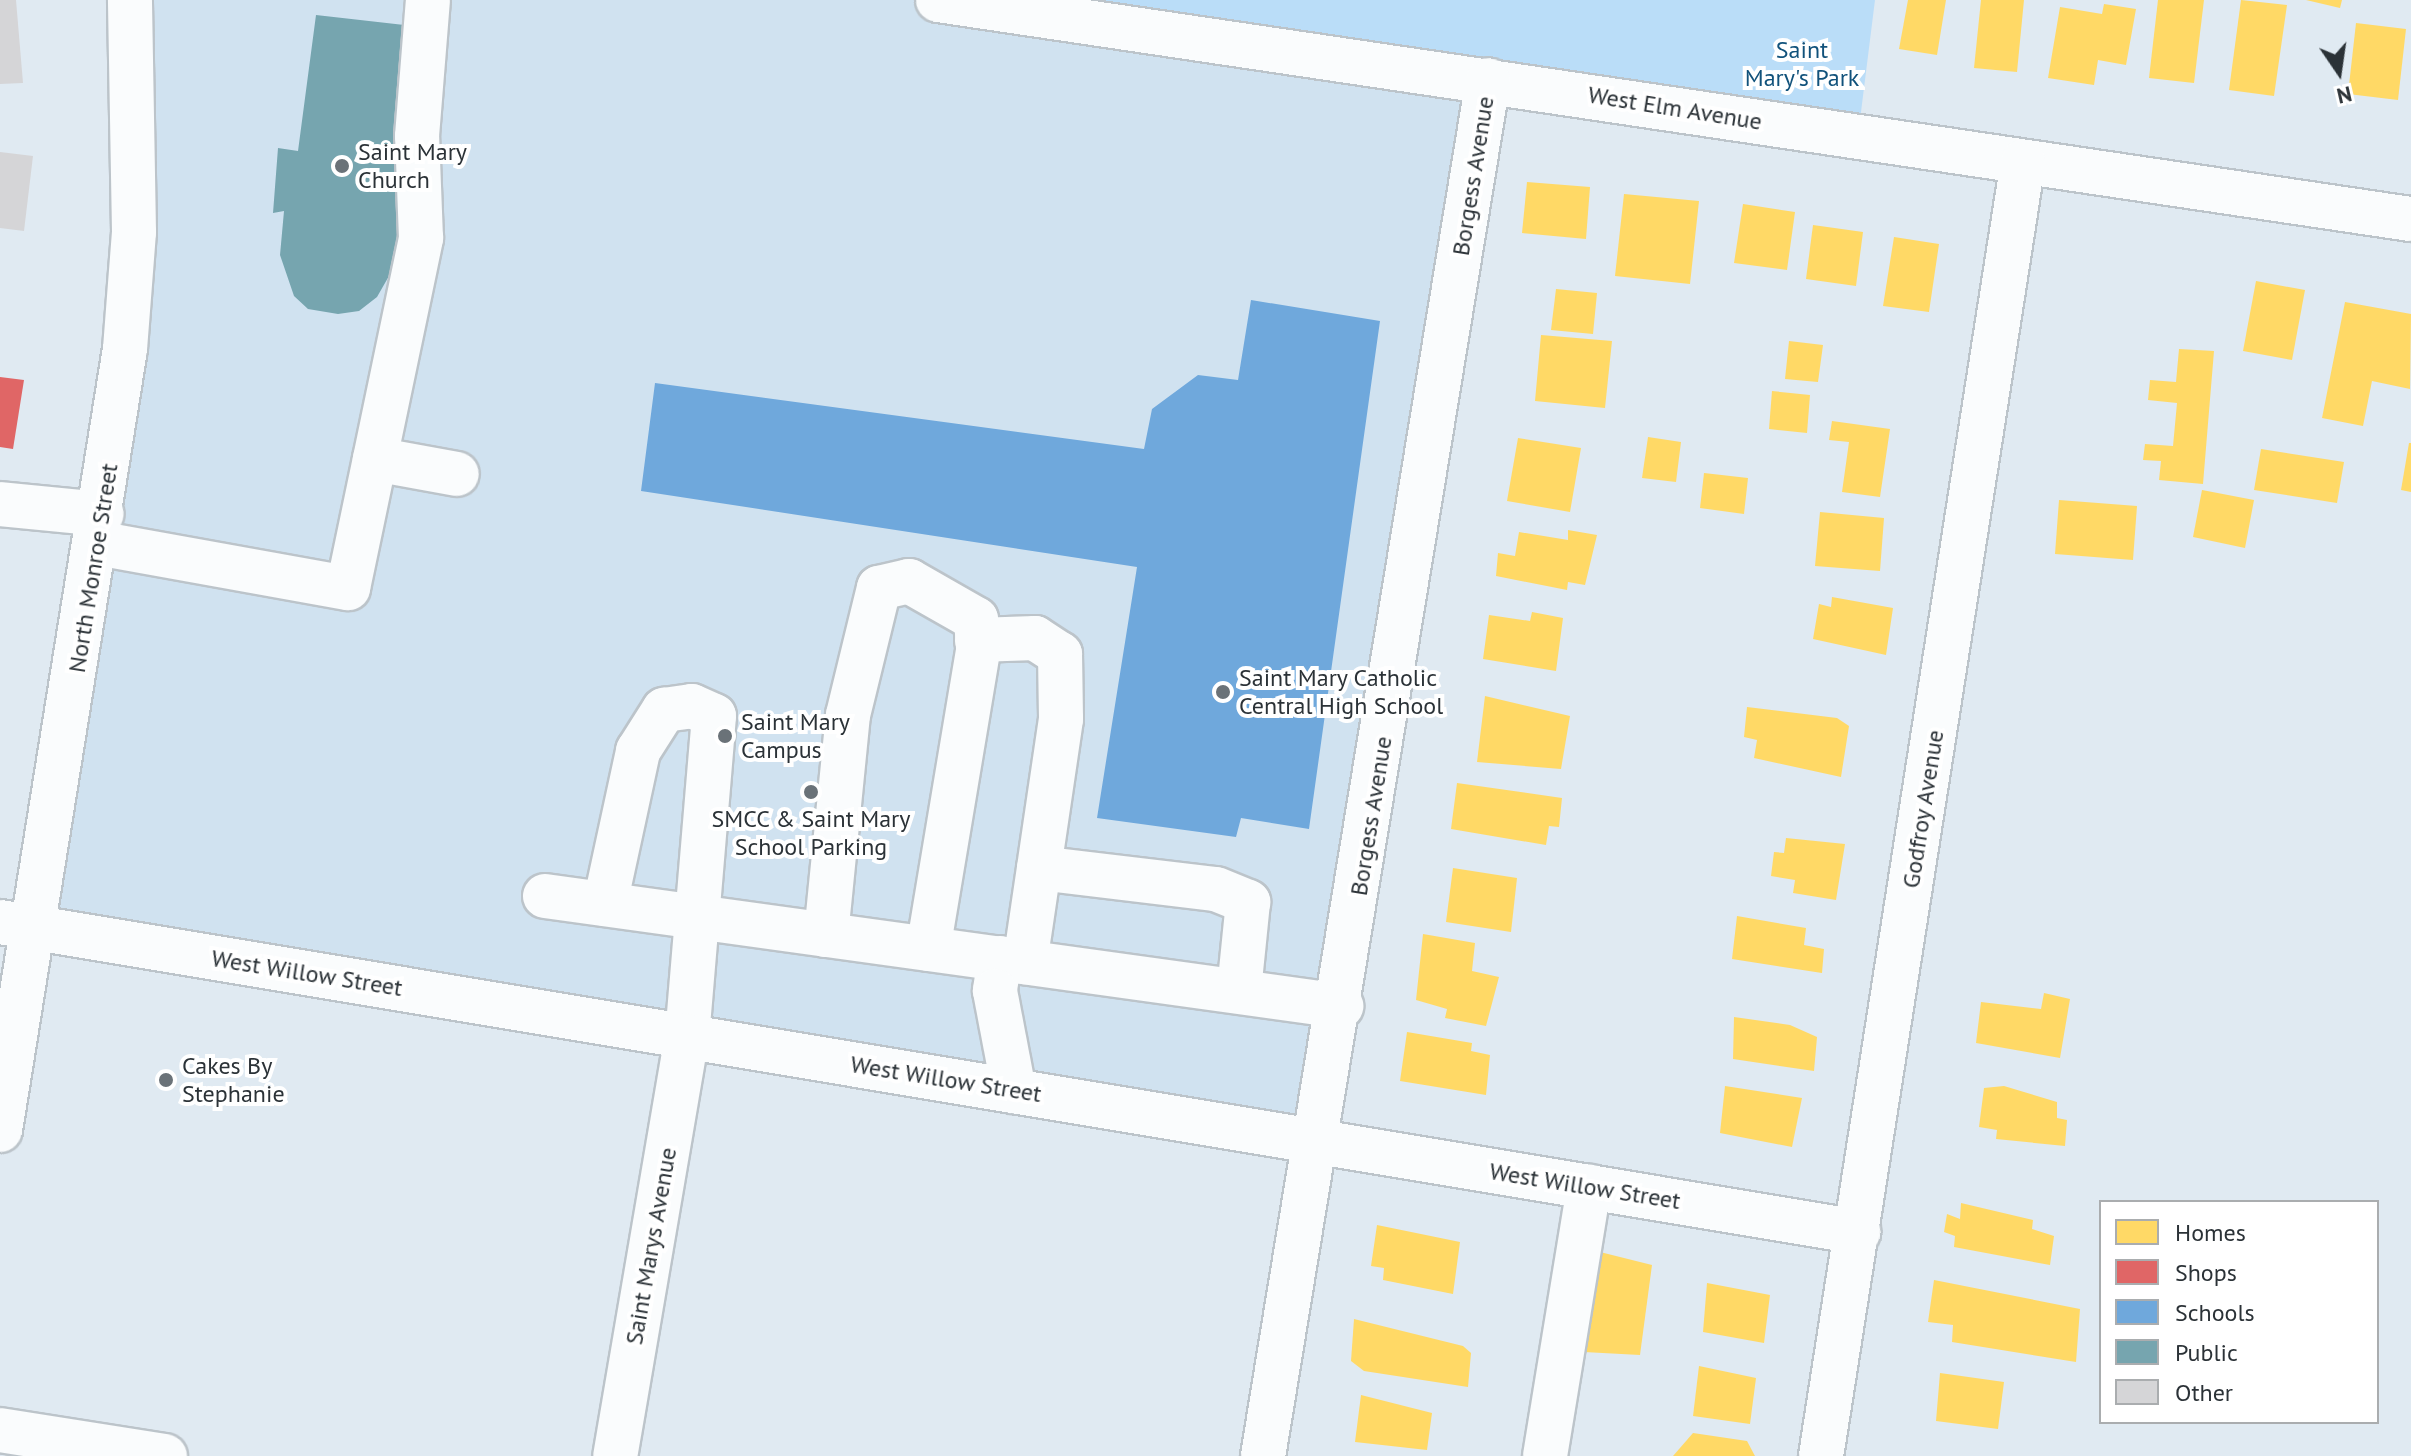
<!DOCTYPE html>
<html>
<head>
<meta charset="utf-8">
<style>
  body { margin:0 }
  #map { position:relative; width:2411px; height:1456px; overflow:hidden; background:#e0eaf2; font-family:"PT Sans",sans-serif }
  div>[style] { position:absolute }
  .built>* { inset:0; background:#d0e2f0 }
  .green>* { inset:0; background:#baddf8 }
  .homes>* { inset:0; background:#ffd966 }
  .shops>* { inset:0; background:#e06666 }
  .schools>* { inset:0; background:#6fa8dc }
  .public>* { inset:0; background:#76a5af }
  .building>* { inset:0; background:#d5d5d7 }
  .roads { filter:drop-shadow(2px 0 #bcc4ca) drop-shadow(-2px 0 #bcc4ca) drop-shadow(0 2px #bcc4ca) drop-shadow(0 -2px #bcc4ca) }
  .minor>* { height:44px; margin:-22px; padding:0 22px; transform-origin:22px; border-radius:22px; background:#fafcfd }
  .major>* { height:44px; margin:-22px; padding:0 22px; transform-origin:22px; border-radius:22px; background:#fafcfd }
  .dots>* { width:22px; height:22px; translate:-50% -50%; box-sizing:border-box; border:4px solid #fff; border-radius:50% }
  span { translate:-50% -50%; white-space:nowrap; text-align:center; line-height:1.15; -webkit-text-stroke:8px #fff; paint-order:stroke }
  .park-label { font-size:24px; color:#11527b }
  .street-label { font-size:24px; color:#2b3237 }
  .poi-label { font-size:24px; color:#2b3237 }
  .left { translate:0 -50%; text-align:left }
  .legend { position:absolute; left:2099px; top:1200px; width:280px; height:224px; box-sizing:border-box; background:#fff; border:2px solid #aaadaf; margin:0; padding:10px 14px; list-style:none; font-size:24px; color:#2b3237 }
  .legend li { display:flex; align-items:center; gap:16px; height:40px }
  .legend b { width:40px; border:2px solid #aaadaf }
  .north { position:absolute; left:2299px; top:32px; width:80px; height:80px; -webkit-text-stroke:6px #fff; paint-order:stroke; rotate:167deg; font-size:22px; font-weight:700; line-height:32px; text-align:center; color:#2b3237 }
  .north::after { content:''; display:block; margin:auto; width:28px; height:36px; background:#2b3237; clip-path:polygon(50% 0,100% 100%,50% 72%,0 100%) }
</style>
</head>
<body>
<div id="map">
  <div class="built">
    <i style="clip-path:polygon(130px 0,922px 0,1488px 80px,1319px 1142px,33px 928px,108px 480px)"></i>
  </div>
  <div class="green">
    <i style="clip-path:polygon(938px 0,1875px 0,1858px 136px)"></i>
  </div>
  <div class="homes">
    <i style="clip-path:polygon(1908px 0,1946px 0,1937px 55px,1899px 49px)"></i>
    <i style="clip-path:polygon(1981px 0,2024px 0,2017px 72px,1974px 68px)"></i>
    <i style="clip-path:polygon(2158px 0,2204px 0,2194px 83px,2149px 78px)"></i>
    <i style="clip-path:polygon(2241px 0,2287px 5px,2274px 96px,2229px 90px)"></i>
    <i style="clip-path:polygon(2306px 0,2342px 0,2340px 8px)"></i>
    <i style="clip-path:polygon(2104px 4px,2136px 9px,2126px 65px,2098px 60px,2094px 85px,2048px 78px,2060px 7px,2102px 14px)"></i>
    <i style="clip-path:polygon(2356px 23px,2406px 29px,2398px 100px,2348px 94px)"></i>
    <i style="clip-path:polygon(1527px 182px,1590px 187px,1586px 239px,1522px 233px)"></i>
    <i style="clip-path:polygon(1624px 194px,1699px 201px,1690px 284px,1615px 276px)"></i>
    <i style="clip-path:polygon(1743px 204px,1795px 212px,1787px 270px,1734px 263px)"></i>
    <i style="clip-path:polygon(1813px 225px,1863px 232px,1856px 286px,1806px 279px)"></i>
    <i style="clip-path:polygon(1894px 237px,1939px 244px,1929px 312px,1883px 306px)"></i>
    <i style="clip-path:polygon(2256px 281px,2305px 290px,2292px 360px,2243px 351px)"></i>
    <i style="clip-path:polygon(1556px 289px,1597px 293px,1593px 334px,1551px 330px)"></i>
    <i style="clip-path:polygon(2345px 302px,2411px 314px,2410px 389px,2372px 381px,2363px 426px,2322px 418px)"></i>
    <i style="clip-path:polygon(1541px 335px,1612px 341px,1605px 408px,1535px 401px)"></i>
    <i style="clip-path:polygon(1789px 341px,1823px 345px,1818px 382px,1785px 379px)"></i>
    <i style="clip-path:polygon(2179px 349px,2214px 351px,2203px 484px,2159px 480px,2161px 461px,2143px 460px,2145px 444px,2173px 446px,2177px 403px,2148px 400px,2150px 380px,2176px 382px)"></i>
    <i style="clip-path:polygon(1772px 391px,1810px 395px,1807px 433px,1769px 429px)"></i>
    <i style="clip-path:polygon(1832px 421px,1890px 429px,1880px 497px,1842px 492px,1849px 442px,1829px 440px)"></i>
    <i style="clip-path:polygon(1648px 437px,1681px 442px,1676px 482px,1642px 478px)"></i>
    <i style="clip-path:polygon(1518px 438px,1581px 448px,1570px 512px,1507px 501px)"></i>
    <i style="clip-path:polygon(2409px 443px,2411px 443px,2411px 492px,2401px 490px)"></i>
    <i style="clip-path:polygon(2261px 449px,2344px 462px,2337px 503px,2254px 490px)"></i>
    <i style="clip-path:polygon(1704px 473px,1748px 478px,1744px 514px,1700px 508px)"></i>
    <i style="clip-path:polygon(2202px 490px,2254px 500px,2245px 548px,2193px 537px)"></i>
    <i style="clip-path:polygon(2059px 500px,2137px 506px,2133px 560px,2055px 554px)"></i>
    <i style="clip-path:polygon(1820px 512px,1884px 518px,1880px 571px,1815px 566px)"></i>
    <i style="clip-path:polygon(1568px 530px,1597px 535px,1585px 585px,1568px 582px,1567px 590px,1496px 576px,1498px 553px,1515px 556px,1519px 532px,1568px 540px)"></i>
    <i style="clip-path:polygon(1832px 597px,1893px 608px,1886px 655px,1813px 639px,1819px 604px,1831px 607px)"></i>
    <i style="clip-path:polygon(1532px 612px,1563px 618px,1556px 671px,1483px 659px,1489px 615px,1530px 621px)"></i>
    <i style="clip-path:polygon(1485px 696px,1570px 716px,1561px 769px,1477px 762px)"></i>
    <i style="clip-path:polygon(1747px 707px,1837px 718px,1849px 726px,1841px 777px,1754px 758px,1757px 740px,1744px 737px)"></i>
    <i style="clip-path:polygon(1457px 783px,1562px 798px,1559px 827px,1549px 826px,1546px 845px,1451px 829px)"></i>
    <i style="clip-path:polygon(1786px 838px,1845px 844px,1836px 900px,1793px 893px,1795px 880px,1771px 876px,1774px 852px,1784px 853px)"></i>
    <i style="clip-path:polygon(1453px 868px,1517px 878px,1511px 932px,1446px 922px)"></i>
    <i style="clip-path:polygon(1737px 916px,1806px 928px,1804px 945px,1824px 949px,1822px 973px,1732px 959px)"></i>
    <i style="clip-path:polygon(1423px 934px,1475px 943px,1472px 971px,1499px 977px,1486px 1026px,1445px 1018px,1447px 1009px,1416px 1000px)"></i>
    <i style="clip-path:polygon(2044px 993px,2070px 999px,2060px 1058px,1976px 1043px,1981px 1002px,2041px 1009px)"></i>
    <i style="clip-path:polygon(1734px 1017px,1790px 1025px,1817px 1037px,1814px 1071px,1733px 1059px)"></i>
    <i style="clip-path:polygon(1407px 1032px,1472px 1043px,1471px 1051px,1490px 1055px,1486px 1095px,1400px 1081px)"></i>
    <i style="clip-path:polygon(1725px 1086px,1802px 1098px,1792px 1147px,1720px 1133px)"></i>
    <i style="clip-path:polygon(2004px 1086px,2057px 1102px,2057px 1118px,2067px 1120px,2065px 1146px,1996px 1139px,1997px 1130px,1979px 1127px,1984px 1088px)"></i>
    <i style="clip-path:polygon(1961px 1203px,2033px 1220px,2032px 1229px,2054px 1236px,2050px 1265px,1954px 1247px,1955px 1236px,1944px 1232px,1947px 1214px,1960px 1219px)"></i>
    <i style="clip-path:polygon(1377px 1225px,1460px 1242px,1453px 1294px,1383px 1280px,1384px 1268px,1371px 1266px)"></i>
    <i style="clip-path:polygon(1596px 1251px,1652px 1265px,1640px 1355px,1584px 1352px)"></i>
    <i style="clip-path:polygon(1934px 1280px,2080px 1309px,2076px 1362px,1952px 1342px,1953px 1325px,1928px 1322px)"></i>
    <i style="clip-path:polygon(1707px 1283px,1770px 1295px,1764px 1343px,1703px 1332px)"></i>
    <i style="clip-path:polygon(1354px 1319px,1463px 1346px,1471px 1353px,1468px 1387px,1364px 1371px,1351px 1361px)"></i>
    <i style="clip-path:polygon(1699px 1366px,1756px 1378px,1750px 1424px,1693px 1416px)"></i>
    <i style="clip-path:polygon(1940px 1373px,2004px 1382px,1998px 1429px,1936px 1421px)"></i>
    <i style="clip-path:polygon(1361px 1395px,1432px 1413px,1427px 1450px,1355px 1442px)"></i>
    <i style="clip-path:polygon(1693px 1433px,1747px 1441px,1755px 1456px,1673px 1456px)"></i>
  </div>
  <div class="shops">
    <i style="clip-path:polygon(0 377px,24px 380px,13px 449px,0 447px)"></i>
  </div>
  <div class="schools">
    <i style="clip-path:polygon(1251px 300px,1380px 321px,1309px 829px,1241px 818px,1236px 837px,1097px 818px,1137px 567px,641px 491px,655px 383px,1144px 449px,1152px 409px,1198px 375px,1238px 380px)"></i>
  </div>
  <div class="public">
    <i style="clip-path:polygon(316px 15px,413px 26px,408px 238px,397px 239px,393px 269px,377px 297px,359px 311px,338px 314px,308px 309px,294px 296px,280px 255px,284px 211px,273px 213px,278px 148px,298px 151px)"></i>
  </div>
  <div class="building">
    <i style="clip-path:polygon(0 0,16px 0,23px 83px,0 84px)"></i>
    <i style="clip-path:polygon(0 152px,33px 156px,24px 231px,0 228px)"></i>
  </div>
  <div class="roads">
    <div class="minor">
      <i style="left:938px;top:0;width:1489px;rotate:8.46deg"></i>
      <i style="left:375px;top:459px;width:83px;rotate:10.4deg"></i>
      <i style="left:0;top:504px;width:102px;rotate:5.6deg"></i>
      <i style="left:97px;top:543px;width:255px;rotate:10.2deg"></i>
      <i style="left:348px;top:588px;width:358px;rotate:-78.2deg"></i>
      <i style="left:421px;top:238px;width:102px;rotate:-92.2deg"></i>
      <i style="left:417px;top:136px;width:136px;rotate:-85.4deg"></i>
      <i style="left:977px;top:640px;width:58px;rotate:-2deg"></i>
      <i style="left:1035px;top:638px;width:30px;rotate:33deg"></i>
      <i style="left:1060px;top:654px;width:65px;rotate:89.1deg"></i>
      <i style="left:1061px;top:719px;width:246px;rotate:98.4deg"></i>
      <i style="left:1039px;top:868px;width:178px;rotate:6.8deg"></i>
      <i style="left:1216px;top:889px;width:35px;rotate:22deg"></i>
      <i style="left:1248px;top:902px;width:89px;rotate:95.8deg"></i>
      <i style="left:545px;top:896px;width:804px;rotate:7.87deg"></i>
      <i style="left:605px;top:904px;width:157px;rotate:-77.8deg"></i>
      <i style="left:638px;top:751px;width:49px;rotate:-57.6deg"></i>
      <i style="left:664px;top:710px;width:28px;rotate:-8deg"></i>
      <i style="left:692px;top:706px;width:24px;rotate:24deg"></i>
      <i style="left:714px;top:716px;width:321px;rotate:94.8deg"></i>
      <i style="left:687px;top:1036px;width:426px;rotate:99.7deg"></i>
      <i style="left:0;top:922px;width:1884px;rotate:9.47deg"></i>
      <i style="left:826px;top:935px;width:221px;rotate:-84.3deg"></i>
      <i style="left:848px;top:715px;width:131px;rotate:-76.3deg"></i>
      <i style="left:879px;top:588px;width:31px;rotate:-13deg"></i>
      <i style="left:909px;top:581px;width:77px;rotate:29.6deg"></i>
      <i style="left:976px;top:619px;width:32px;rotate:86deg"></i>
      <i style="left:978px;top:651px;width:302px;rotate:99.5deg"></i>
      <i style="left:1000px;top:958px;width:33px;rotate:99deg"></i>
      <i style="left:995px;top:991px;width:102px;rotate:79.2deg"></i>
      <i style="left:0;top:1430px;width:167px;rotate:9deg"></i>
      <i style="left:1263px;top:1456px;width:1394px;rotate:-80.71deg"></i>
      <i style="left:1545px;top:1456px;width:273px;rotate:-80.7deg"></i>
      <i style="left:1821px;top:1456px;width:1310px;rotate:-81.13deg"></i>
    </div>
    <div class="major">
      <i style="left:0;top:1130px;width:791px;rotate:-80.91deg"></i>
      <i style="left:125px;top:349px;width:117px;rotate:-85.6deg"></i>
      <i style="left:134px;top:232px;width:232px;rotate:-91deg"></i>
    </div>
  </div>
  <div class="dots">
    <i style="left:342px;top:166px;background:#6a7278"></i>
    <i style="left:1223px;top:692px;background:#6a7278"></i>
    <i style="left:725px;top:736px;background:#6a7278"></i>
    <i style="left:811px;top:792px;background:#6a7278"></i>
    <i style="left:166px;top:1080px;background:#6a7278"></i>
  </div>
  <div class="park-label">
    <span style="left:1802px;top:64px">Saint<br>Mary's Park</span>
  </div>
  <div class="street-label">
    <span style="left:1675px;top:108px;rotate:9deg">West Elm Avenue</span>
    <span style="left:1473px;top:176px;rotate:-81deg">Borgess Avenue</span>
    <span style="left:93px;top:568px;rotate:-81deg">North Monroe Street</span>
    <span style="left:1923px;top:809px;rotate:-81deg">Godfroy Avenue</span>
    <span style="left:1371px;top:816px;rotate:-81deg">Borgess Avenue</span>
    <span style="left:307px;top:973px;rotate:9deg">West Willow Street</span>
    <span style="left:946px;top:1079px;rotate:9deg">West Willow Street</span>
    <span style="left:1585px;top:1186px;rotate:9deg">West Willow Street</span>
    <span style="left:651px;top:1246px;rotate:-80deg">Saint Marys Avenue</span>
  </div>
  <div class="poi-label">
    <span class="left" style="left:358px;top:166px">Saint Mary<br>Church</span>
    <span class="left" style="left:1239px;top:692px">Saint Mary Catholic<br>Central High School</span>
    <span class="left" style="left:741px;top:736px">Saint Mary<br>Campus</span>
    <span style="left:811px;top:833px">SMCC &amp; Saint Mary<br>School Parking</span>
    <span class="left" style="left:182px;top:1080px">Cakes By<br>Stephanie</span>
  </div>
  <ul class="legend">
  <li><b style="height:22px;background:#ffd966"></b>Homes</li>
  <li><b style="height:22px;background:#e06666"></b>Shops</li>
  <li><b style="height:22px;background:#6fa8dc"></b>Schools</li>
  <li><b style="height:22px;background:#76a5af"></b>Public</li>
  <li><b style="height:22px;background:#d5d5d7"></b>Other</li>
  </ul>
  <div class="north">N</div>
</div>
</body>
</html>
